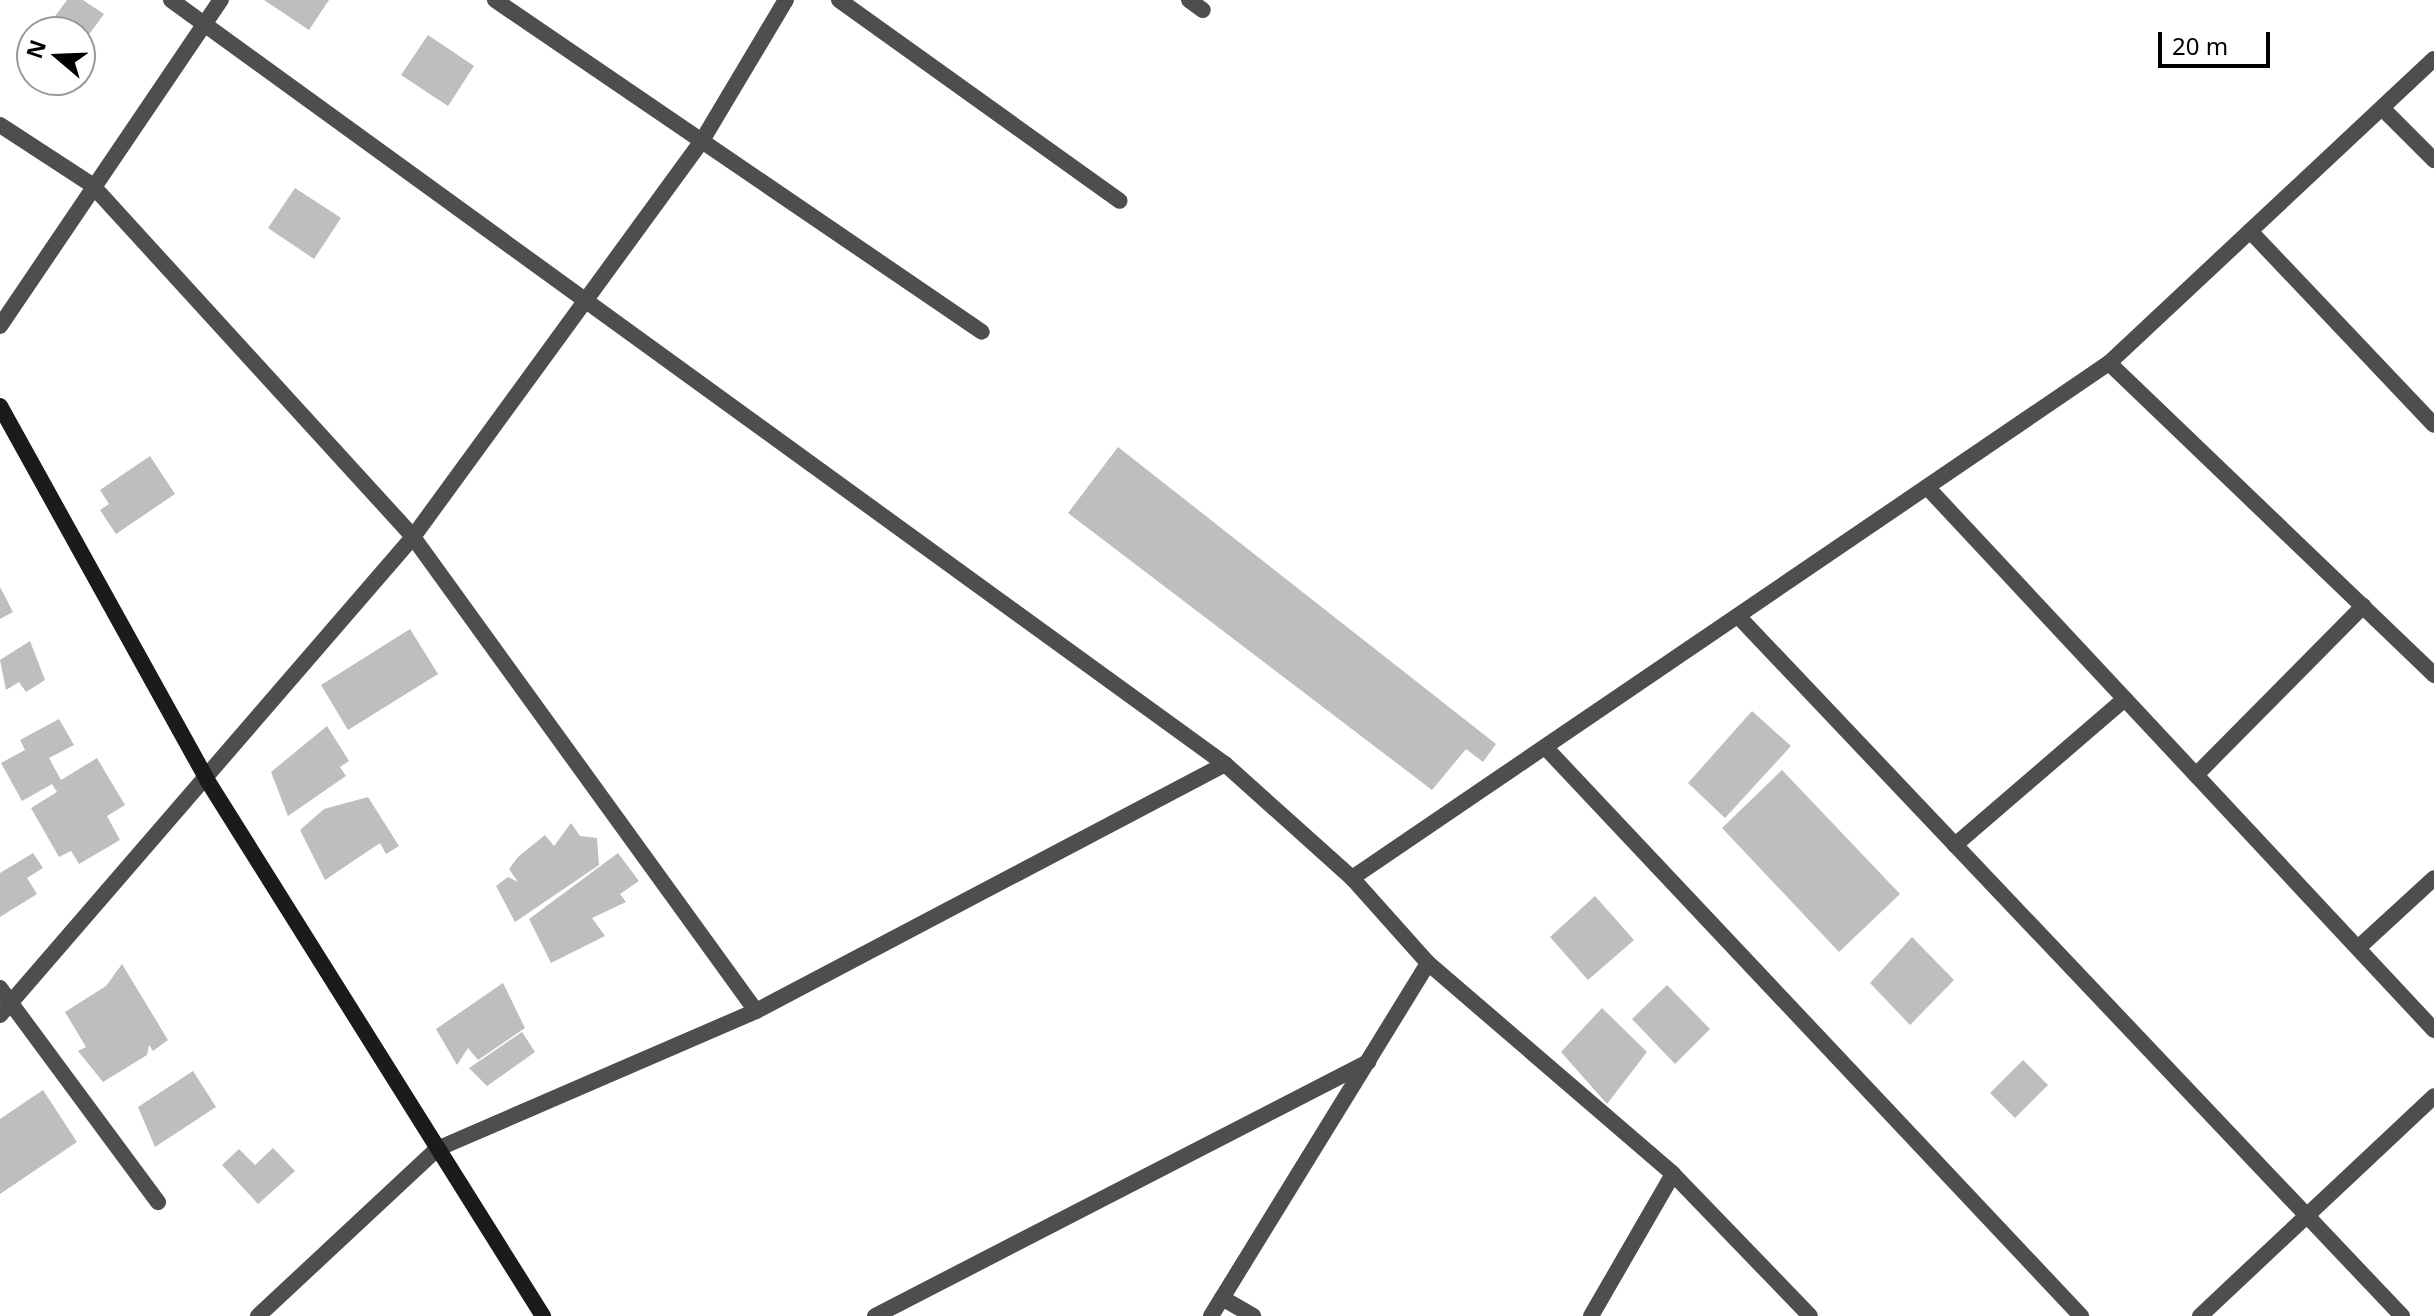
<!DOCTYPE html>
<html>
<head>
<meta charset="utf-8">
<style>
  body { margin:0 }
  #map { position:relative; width:2434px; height:1316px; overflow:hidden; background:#fff; font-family:"Noto Sans",sans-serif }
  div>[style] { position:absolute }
  .building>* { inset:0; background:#bebebe }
  .lane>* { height:16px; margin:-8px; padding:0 8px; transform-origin:8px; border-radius:8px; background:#4e4e4e }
  .street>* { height:16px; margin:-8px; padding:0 8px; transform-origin:8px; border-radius:8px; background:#4e4e4e }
  .secondary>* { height:16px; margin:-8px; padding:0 8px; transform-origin:8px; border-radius:8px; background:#1b1b1b }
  span { translate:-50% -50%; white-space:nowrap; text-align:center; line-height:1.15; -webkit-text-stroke:7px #fff; paint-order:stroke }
  .north { position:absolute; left:16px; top:16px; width:80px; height:80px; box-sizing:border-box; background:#fff; border:2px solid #999; border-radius:50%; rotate:289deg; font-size:22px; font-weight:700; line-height:32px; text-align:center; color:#000 }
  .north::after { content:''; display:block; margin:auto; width:28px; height:36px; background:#000; clip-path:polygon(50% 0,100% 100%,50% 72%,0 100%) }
  .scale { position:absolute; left:2158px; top:32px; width:112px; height:36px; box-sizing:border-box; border:4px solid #000; border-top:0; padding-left:10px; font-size:24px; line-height:28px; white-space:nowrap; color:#000; -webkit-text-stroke:6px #fff; paint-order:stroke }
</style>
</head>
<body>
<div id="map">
  <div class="building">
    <i style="clip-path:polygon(67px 0,83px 0,104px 14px,80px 47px,80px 32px,47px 27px)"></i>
    <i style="clip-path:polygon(264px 0,329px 0,309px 30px)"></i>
    <i style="clip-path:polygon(428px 35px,474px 66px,448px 106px,401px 75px)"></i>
    <i style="clip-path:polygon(295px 188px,341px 218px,314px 259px,268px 228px)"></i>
    <i style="clip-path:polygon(1118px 447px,1496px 744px,1483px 762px,1466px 749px,1432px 790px,1068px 513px)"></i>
    <i style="clip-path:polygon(150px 456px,175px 494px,116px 534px,100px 510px,109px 504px,100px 490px)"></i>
    <i style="clip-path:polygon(0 587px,13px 612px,0 619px)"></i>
    <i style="clip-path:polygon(410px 629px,438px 674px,348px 730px,321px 685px)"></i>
    <i style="clip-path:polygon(30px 641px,45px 680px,26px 692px,19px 682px,6px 690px,0 660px)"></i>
    <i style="clip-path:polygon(1752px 711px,1791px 746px,1725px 818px,1688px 783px)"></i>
    <i style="clip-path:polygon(59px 719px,74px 745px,49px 758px,61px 780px,97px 758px,125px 805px,107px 816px,120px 840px,79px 864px,71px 851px,59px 857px,31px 808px,57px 792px,52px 784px,22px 801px,1px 763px,25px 750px,20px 740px)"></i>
    <i style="clip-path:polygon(327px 726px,349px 761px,340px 767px,346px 776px,288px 816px,271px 772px)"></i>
    <i style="clip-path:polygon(1782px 770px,1900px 894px,1839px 952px,1722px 828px)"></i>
    <i style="clip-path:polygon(368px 797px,399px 846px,386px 854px,380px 843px,325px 880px,300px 830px,324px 809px)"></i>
    <i style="clip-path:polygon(571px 823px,580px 836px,597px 838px,599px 865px,515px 922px,496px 886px,508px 877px,518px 882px,509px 869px,518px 857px,545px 835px,554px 846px)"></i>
    <i style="clip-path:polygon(33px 853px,43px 868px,27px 878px,37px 894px,0 917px,0 873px)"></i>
    <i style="clip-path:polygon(618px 853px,639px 881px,620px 894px,626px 902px,592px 918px,605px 936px,551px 963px,529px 919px)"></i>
    <i style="clip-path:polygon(1595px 896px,1634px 940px,1588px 980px,1550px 937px)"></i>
    <i style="clip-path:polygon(1912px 937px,1954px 980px,1910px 1025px,1870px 983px)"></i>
    <i style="clip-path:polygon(122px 964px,168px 1040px,153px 1051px,149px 1045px,147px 1055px,103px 1082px,78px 1051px,86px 1047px,65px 1012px,106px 986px)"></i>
    <i style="clip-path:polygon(503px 983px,525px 1028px,478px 1060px,468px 1048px,457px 1065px,436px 1029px)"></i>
    <i style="clip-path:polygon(1667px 985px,1710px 1029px,1675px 1064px,1632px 1019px)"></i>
    <i style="clip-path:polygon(1602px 1008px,1647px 1052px,1607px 1104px,1561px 1052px)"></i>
    <i style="clip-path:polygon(522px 1032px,535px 1052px,487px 1086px,469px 1068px)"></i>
    <i style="clip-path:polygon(2023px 1060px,2048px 1085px,2015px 1118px,1990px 1093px)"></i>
    <i style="clip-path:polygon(193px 1071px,216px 1107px,155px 1147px,138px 1107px)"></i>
    <i style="clip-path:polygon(43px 1090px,77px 1142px,0 1194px,0 1119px)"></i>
    <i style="clip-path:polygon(273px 1148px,295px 1171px,258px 1204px,222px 1165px,239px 1149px,255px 1165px)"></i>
  </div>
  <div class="lane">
    <i style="left:10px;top:1002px;width:249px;rotate:53.5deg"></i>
  </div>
  <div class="street">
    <i style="left:171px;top:0;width:1302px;rotate:35.94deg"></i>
    <i style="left:1225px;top:764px;width:171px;rotate:41.9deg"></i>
    <i style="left:1352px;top:878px;width:114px;rotate:48.2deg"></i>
    <i style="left:1428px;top:963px;width:323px;rotate:40.7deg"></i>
    <i style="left:1673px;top:1174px;width:197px;rotate:46deg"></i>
    <i style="left:495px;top:0;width:589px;rotate:34.28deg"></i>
    <i style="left:839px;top:0;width:345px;rotate:35.6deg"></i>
    <i style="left:1189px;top:0;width:17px;rotate:36deg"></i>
    <i style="left:2382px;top:108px;width:74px;rotate:45deg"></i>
    <i style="left:0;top:125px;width:110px;rotate:33.1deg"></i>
    <i style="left:92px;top:185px;width:476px;rotate:47.6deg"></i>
    <i style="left:413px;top:537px;width:585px;rotate:54.11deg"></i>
    <i style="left:2250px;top:231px;width:267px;rotate:46.5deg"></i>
    <i style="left:0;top:326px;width:394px;rotate:-55.9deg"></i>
    <i style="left:2109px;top:363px;width:451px;rotate:43.8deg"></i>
    <i style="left:1927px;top:487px;width:743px;rotate:46.96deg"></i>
    <i style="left:1738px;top:616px;width:965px;rotate:46.51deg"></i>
    <i style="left:1545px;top:747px;width:782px;rotate:46.71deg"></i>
    <i style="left:2196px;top:775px;width:238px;rotate:-45.3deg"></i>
    <i style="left:1955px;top:845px;width:224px;rotate:-40.7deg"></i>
    <i style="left:1352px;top:878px;width:916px;rotate:-34.23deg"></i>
    <i style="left:2109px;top:363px;width:445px;rotate:-43.1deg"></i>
    <i style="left:2358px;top:948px;width:103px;rotate:-42.6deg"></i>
    <i style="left:0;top:988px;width:17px;rotate:54deg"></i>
    <i style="left:0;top:1015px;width:632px;rotate:-49.17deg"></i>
    <i style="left:413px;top:537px;width:492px;rotate:-53.9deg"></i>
    <i style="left:703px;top:139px;width:162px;rotate:-59.2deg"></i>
    <i style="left:1222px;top:1298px;width:36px;rotate:30deg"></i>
    <i style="left:258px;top:1316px;width:245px;rotate:-43deg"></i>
    <i style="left:437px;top:1149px;width:348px;rotate:-23.4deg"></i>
    <i style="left:756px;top:1011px;width:530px;rotate:-27.77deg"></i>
    <i style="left:875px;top:1316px;width:555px;rotate:-27.26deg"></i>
    <i style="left:1211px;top:1316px;width:414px;rotate:-58.4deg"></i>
    <i style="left:1591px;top:1316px;width:164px;rotate:-60deg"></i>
    <i style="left:2200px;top:1316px;width:321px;rotate:-43.2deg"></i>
  </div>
  <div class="secondary">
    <i style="left:0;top:406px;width:427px;rotate:61deg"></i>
    <i style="left:207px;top:780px;width:633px;rotate:57.92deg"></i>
  </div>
  <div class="north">N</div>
  <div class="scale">20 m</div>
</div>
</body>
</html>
